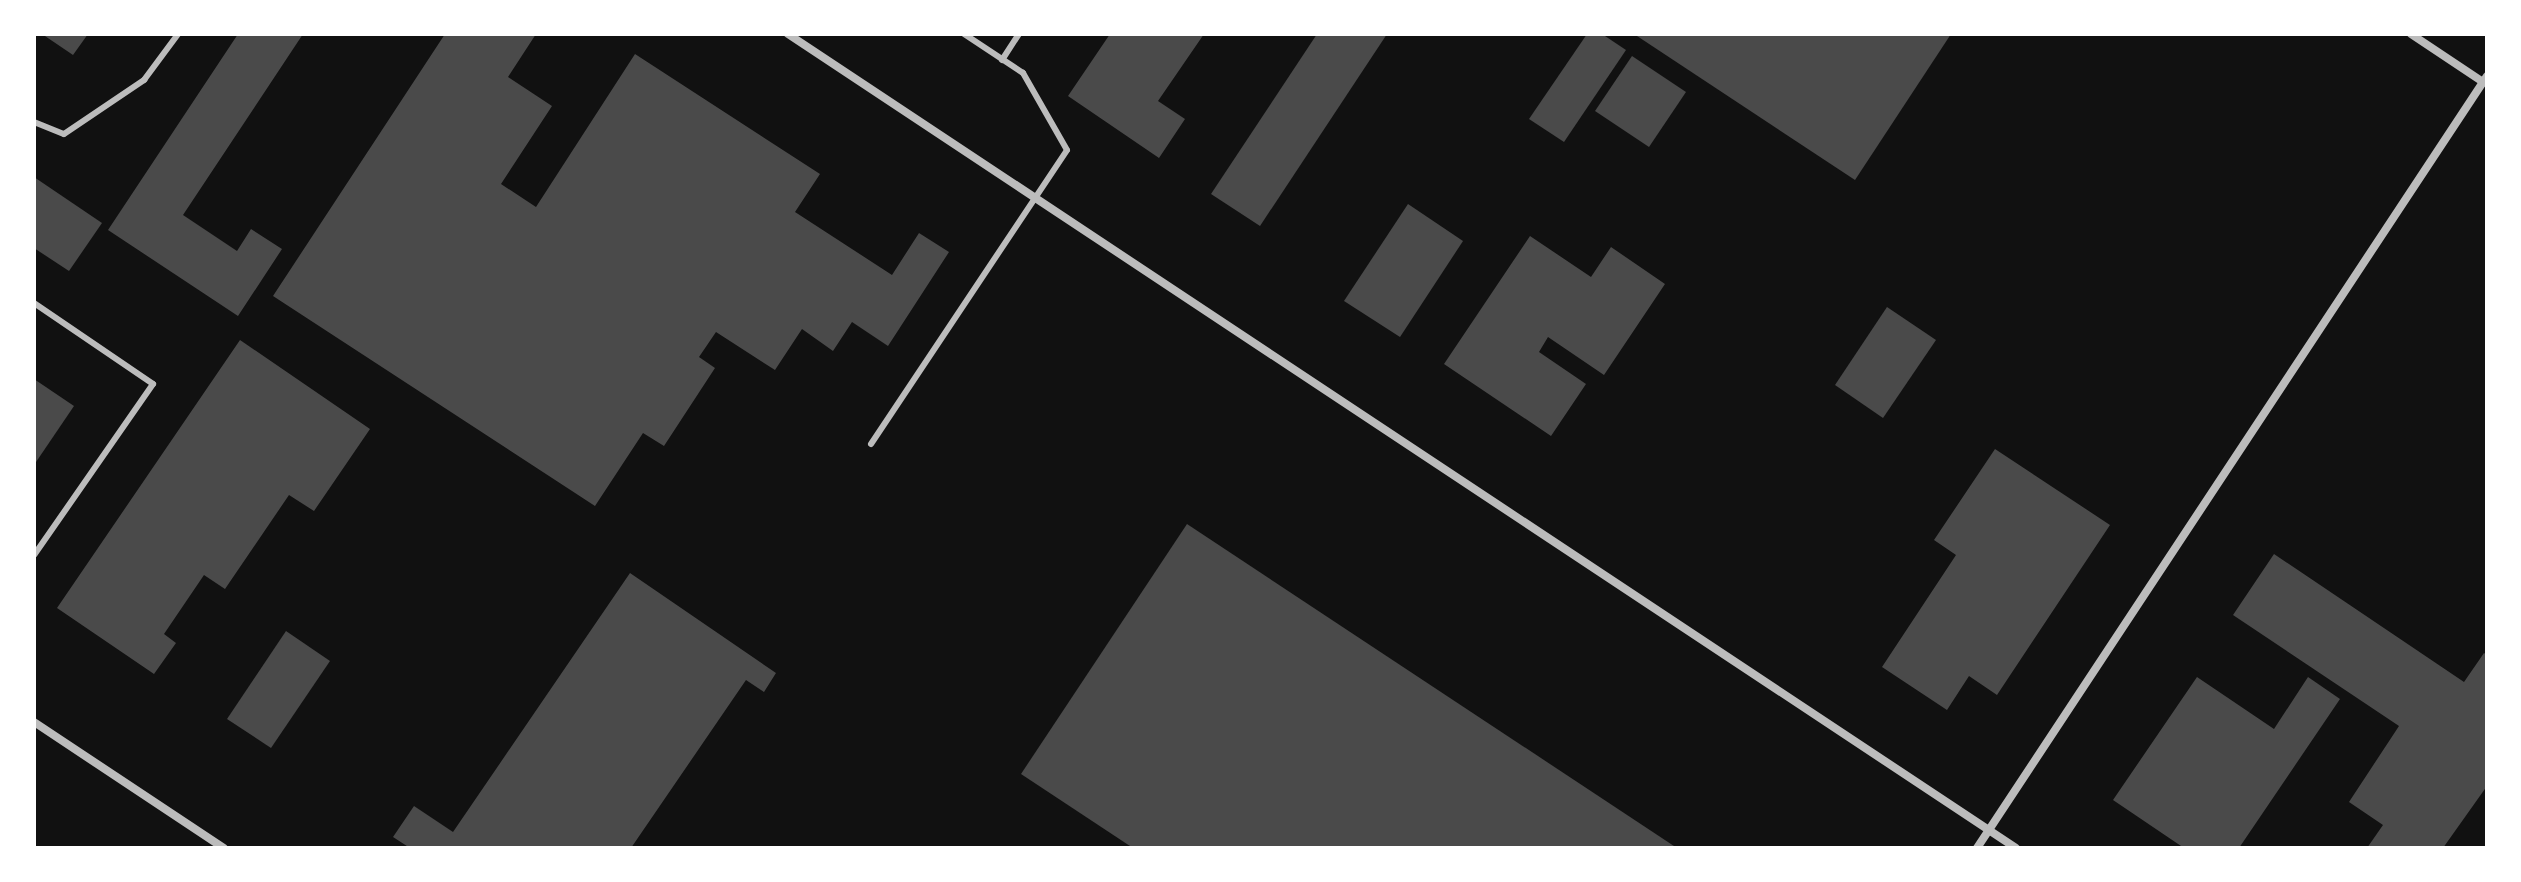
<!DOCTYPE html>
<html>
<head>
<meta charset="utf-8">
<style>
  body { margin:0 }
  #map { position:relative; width:2521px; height:882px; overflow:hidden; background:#111; font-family:Montserrat,sans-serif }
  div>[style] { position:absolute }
  .building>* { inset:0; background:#4a4a4a }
  .service>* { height:6px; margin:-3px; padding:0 3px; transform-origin:3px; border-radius:3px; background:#bcbcbc }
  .minor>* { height:8px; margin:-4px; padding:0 4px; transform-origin:4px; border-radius:4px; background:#bcbcbc }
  span { translate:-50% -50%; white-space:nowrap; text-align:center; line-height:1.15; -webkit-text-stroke:8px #fff; paint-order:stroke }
  .frame { position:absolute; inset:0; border:36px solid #fff; pointer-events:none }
</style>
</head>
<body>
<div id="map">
  <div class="building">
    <i style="clip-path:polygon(42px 34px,88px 34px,73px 55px)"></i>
    <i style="clip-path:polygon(238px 34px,303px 34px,183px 215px,237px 251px,251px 229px,282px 249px,238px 316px,108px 230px)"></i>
    <i style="clip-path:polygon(445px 34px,536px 34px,508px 77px,552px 106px,501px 184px,536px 207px,635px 54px,820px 174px,795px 212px,892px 275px,919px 233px,949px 252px,888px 346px,852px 322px,833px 351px,802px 329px,775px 370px,716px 332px,699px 357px,715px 368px,664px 446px,643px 433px,595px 506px,273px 296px)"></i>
    <i style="clip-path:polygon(1110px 34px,1204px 34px,1158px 101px,1185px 119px,1159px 158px,1068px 96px)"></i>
    <i style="clip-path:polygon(1317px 34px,1387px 34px,1260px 226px,1211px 194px)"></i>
    <i style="clip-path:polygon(1587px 34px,1602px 34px,1626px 50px,1564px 142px,1529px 119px)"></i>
    <i style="clip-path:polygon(1634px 34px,1951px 34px,1855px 180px)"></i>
    <i style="clip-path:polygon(1632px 56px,1686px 92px,1649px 147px,1595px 111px)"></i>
    <i style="clip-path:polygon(34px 177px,102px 223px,69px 271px,34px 248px)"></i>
    <i style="clip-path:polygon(1408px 204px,1463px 241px,1400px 337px,1344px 301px)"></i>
    <i style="clip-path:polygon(1530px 236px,1591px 277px,1611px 247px,1665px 284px,1604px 375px,1548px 337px,1539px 352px,1586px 384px,1551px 436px,1444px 364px)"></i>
    <i style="clip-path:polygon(1887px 307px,1936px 340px,1883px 418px,1835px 385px)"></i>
    <i style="clip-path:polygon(240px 340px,370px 429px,314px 511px,289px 495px,225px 589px,204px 575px,164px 634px,176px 643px,154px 674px,57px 608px)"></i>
    <i style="clip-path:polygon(34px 379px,74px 406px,34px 465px)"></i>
    <i style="clip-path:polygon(1995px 449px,2110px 525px,1997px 695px,1969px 676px,1947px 710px,1882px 667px,1956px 555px,1934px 540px)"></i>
    <i style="clip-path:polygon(1187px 524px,1677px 848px,1133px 848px,1021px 774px)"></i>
    <i style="clip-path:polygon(2274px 554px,2464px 682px,2484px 653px,2487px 655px,2487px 786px,2443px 848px,2367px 848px,2383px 825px,2349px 802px,2399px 726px,2233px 615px)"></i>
    <i style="clip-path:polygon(630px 573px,776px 673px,764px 692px,746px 680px,631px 848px,410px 848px,393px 837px,414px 806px,453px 832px)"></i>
    <i style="clip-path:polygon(286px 631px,330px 661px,271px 748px,227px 719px)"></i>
    <i style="clip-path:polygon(2197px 677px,2274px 729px,2308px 677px,2340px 699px,2239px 848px,2184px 848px,2113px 800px)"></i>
  </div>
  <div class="service">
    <i style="left:1002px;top:60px;width:31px;rotate:-57deg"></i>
    <i style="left:34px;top:122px;width:32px;rotate:22deg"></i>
    <i style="left:64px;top:134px;width:97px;rotate:-34deg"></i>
    <i style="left:144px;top:80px;width:57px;rotate:-53.5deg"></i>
    <i style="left:34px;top:303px;width:144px;rotate:34.2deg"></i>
    <i style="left:153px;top:384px;width:208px;rotate:124.8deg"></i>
    <i style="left:871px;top:444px;width:353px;rotate:-56.3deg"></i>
    <i style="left:1067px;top:150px;width:89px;rotate:-119.7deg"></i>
    <i style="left:1023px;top:73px;width:71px;rotate:-146.5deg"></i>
  </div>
  <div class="minor">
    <i style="left:788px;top:34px;width:1473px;rotate:33.54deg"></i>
    <i style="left:2411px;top:34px;width:87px;rotate:33.7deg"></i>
    <i style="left:34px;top:722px;width:228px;rotate:33.6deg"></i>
    <i style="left:1977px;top:848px;width:925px;rotate:-56.55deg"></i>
  </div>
  <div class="frame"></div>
</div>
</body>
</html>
